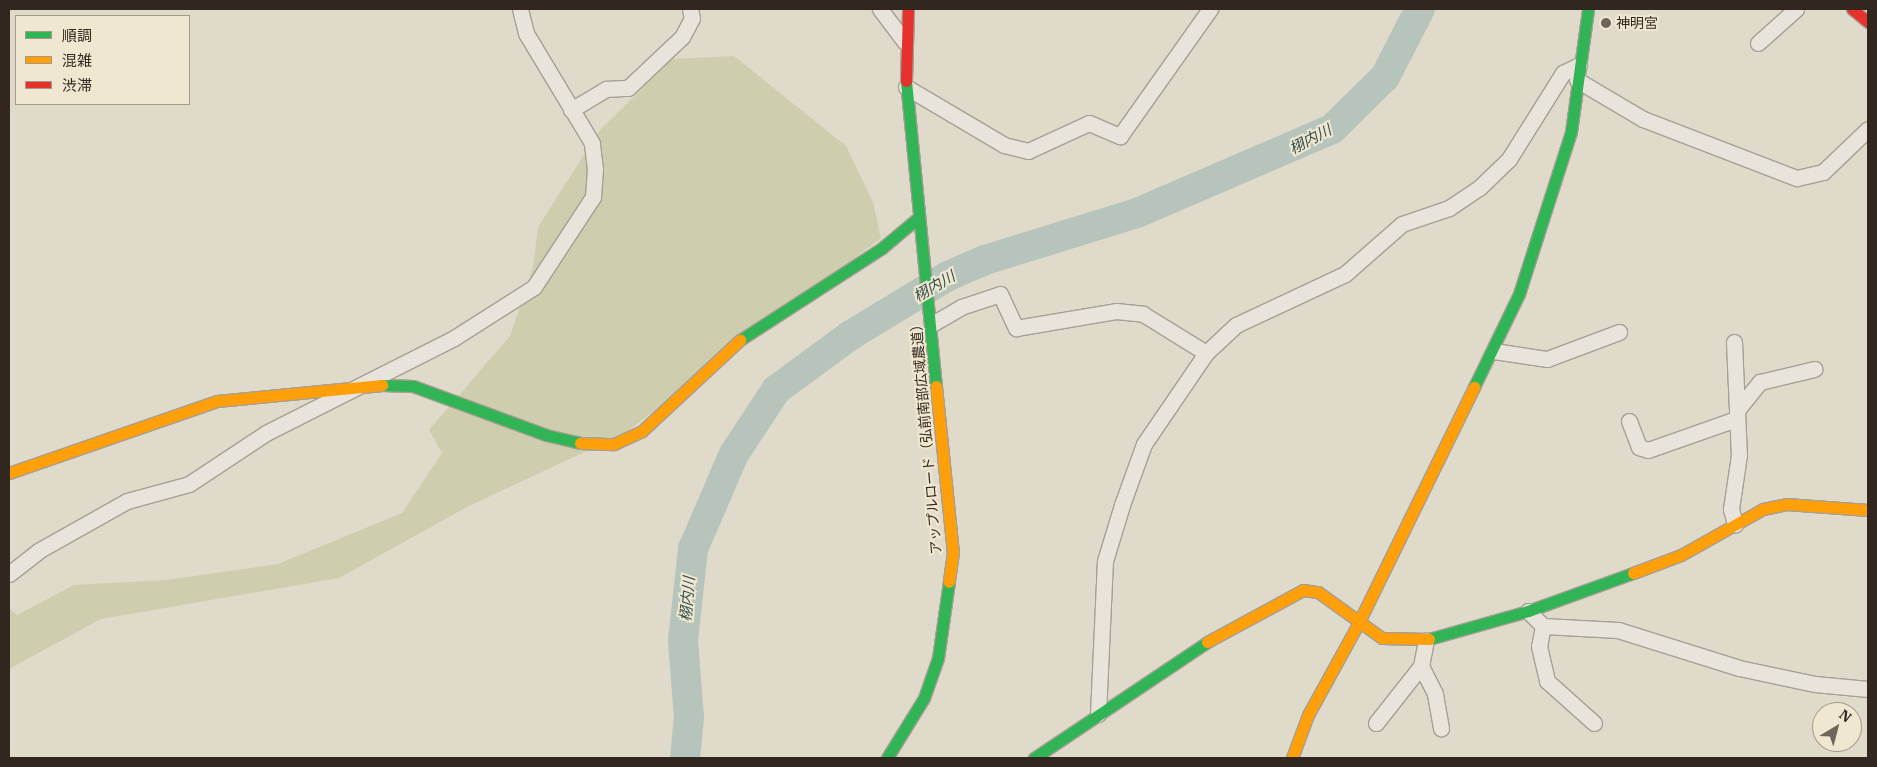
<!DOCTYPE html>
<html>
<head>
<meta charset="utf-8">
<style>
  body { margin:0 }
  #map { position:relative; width:1877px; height:767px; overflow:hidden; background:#e0daca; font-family:"IBM Plex Serif","Noto Sans JP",serif }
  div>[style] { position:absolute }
  .green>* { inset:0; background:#ceceae }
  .river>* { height:30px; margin:-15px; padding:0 15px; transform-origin:15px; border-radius:15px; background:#b6c4bb }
  .roads { filter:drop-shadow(1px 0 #a59f94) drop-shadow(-1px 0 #a59f94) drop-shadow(0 1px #a59f94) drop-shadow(0 -1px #a59f94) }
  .street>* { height:15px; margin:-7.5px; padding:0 7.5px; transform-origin:7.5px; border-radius:7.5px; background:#e8e4db }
  .fast>* { height:11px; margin:-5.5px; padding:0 5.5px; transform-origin:5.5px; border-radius:5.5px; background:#30b455 }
  .slow>* { height:11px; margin:-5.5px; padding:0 5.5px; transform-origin:5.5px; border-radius:5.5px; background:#ff9f0a }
  .jam>* { height:11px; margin:-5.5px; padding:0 5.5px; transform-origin:5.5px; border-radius:5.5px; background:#e5322d }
  .dots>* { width:14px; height:14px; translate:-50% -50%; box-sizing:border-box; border:2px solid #f0e7d1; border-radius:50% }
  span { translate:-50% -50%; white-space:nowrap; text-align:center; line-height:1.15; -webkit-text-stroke:4px #f0e7d1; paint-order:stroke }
  .poi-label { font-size:14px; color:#31271e }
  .left { translate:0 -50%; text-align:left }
  .street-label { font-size:14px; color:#31271e }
  .water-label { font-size:15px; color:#2f4f4d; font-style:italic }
  .frame { position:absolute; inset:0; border:10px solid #31271e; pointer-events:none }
  .legend { position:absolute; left:15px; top:15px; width:175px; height:90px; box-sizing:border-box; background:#f0e7d1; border:1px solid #a49a89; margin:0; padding:6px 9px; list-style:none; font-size:15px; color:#31271e }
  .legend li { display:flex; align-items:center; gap:10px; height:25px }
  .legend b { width:25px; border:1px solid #a49a89 }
  .north { position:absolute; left:1812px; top:702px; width:50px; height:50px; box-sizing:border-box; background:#f0e7d1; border:1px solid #a49a89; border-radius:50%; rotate:37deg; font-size:14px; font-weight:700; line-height:20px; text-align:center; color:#31271e }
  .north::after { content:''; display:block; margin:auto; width:18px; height:22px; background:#6e665a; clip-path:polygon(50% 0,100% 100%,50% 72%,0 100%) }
</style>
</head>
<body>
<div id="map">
  <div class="green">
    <i style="clip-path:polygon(734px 56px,846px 146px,873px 202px,881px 238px,625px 433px,467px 507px,339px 578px,101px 619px,9px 669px,9px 608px,17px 615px,74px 585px,166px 580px,278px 564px,402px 513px,442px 453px,429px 430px,510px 336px,533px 268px,538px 227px,599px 131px,672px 59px)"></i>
  </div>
  <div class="river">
    <i style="left:685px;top:758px;width:41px;rotate:-84.4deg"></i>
    <i style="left:689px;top:717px;width:77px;rotate:-94.5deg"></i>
    <i style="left:683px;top:640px;width:92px;rotate:-83.7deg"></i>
    <i style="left:693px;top:549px;width:103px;rotate:-66.7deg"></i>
    <i style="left:734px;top:454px;width:77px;rotate:-56.7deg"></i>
    <i style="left:776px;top:390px;width:93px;rotate:-36.3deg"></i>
    <i style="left:851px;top:335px;width:114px;rotate:-31.3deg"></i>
    <i style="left:948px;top:276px;width:40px;rotate:-23.4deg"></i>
    <i style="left:985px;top:260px;width:159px;rotate:-17.2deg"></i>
    <i style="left:1137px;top:213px;width:212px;rotate:-23.3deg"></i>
    <i style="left:1332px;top:129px;width:74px;rotate:-44.5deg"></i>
    <i style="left:1385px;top:77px;width:76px;rotate:-62.8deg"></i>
  </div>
  <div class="roads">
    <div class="street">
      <i style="left:880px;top:9px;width:41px;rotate:52.9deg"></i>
      <i style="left:1758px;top:43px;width:51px;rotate:-41.8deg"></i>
      <i style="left:1577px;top:80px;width:77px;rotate:30.6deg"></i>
      <i style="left:1643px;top:119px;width:165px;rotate:21deg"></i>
      <i style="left:1797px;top:178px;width:27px;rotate:-13deg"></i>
      <i style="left:1823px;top:172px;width:62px;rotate:-43.7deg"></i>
      <i style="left:906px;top:87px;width:114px;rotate:30.6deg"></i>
      <i style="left:1004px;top:145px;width:25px;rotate:14deg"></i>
      <i style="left:1028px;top:151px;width:67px;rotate:-24.7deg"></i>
      <i style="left:1089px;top:123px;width:34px;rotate:23deg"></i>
      <i style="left:1120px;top:136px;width:156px;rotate:-54.7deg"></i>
      <i style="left:571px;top:110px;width:41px;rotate:-31deg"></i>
      <i style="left:606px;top:89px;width:22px;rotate:-3deg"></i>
      <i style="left:628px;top:88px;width:74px;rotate:-43.4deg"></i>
      <i style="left:682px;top:37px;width:21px;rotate:-62deg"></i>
      <i style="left:692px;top:18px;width:9px;rotate:-103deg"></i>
      <i style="left:932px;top:324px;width:34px;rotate:-30deg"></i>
      <i style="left:961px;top:307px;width:41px;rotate:-18.4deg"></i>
      <i style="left:1000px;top:294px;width:38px;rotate:65deg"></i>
      <i style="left:1016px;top:328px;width:101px;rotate:-9.6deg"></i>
      <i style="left:1116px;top:311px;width:27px;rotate:6deg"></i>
      <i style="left:1143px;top:314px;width:74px;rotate:31.8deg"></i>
      <i style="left:1734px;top:342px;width:113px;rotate:87.5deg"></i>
      <i style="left:1739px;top:455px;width:55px;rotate:98.4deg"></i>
      <i style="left:1731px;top:509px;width:16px;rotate:75deg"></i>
      <i style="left:1494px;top:351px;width:54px;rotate:8.6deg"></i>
      <i style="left:1547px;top:359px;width:77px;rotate:-20.6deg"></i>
      <i style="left:1738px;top:409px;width:35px;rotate:-51deg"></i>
      <i style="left:1760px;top:382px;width:56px;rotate:-13.5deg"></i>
      <i style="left:1629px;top:421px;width:28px;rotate:69deg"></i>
      <i style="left:1639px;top:447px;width:9px;rotate:18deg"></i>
      <i style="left:1648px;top:450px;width:93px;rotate:-19.4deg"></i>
      <i style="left:9px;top:574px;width:37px;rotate:-38deg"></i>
      <i style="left:38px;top:551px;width:102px;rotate:-29.3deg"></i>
      <i style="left:127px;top:501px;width:64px;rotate:-15.3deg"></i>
      <i style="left:189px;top:484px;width:92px;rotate:-33.5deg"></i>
      <i style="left:266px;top:433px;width:211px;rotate:-26.8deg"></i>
      <i style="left:454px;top:338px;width:95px;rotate:-32.5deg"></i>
      <i style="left:534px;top:287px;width:108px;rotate:-56.8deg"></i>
      <i style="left:593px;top:197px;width:28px;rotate:-86deg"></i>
      <i style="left:595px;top:169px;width:26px;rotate:-97deg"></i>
      <i style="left:592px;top:143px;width:128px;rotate:-121deg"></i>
      <i style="left:526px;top:33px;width:25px;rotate:-104deg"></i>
      <i style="left:1528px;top:611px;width:21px;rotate:45deg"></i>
      <i style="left:1543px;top:626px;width:75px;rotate:3.1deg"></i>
      <i style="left:1618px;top:630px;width:127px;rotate:17.4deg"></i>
      <i style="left:1739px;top:668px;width:78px;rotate:11.9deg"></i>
      <i style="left:1815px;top:684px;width:53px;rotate:5.4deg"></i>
      <i style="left:1543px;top:626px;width:20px;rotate:101deg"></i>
      <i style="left:1539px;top:646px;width:36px;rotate:77deg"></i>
      <i style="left:1547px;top:681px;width:63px;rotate:41.8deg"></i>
      <i style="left:1421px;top:666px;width:31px;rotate:63deg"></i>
      <i style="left:1435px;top:694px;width:35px;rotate:80deg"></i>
      <i style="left:1098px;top:714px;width:153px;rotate:-87.4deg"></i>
      <i style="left:1105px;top:561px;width:59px;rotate:-73.1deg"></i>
      <i style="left:1122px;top:505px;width:65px;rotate:-70.2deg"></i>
      <i style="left:1144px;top:444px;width:110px;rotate:-55.7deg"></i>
      <i style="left:1206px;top:353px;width:41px;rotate:-43deg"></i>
      <i style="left:1236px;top:325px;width:120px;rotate:-25.1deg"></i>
      <i style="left:1345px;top:274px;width:76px;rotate:-41.3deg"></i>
      <i style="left:1402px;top:224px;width:50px;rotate:-18.8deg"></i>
      <i style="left:1449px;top:208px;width:36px;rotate:-34deg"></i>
      <i style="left:1479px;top:188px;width:42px;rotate:-44deg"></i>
      <i style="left:1509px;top:159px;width:102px;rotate:-57.9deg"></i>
      <i style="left:1563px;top:73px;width:18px;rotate:-27deg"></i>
      <i style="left:1376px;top:723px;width:73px;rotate:-51.7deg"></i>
      <i style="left:1421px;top:666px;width:26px;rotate:-79deg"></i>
    </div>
    <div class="fast">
      <i style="left:906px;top:81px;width:306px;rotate:84.4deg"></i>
      <i style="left:740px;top:340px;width:169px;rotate:-32.9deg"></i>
      <i style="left:882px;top:248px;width:48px;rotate:-40deg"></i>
      <i style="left:382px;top:385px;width:31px;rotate:2deg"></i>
      <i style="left:413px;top:386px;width:142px;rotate:20.2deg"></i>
      <i style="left:546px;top:435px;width:35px;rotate:13deg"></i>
      <i style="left:1474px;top:387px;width:103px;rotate:-64.2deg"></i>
      <i style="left:1519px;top:294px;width:170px;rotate:-72.2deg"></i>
      <i style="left:1571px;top:132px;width:124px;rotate:-82.1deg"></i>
      <i style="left:1429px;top:639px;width:103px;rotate:-15.8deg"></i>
      <i style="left:1528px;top:611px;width:112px;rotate:-19.9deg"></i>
      <i style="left:887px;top:758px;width:70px;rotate:-58.3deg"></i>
      <i style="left:924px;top:698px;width:42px;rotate:-70.7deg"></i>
      <i style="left:938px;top:658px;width:77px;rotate:-81.8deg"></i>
      <i style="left:1034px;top:758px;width:208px;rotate:-33.8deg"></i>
    </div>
    <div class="slow">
      <i style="left:936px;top:386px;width:167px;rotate:84.2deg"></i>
      <i style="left:953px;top:552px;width:30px;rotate:98deg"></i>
      <i style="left:580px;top:443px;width:34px;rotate:2deg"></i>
      <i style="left:614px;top:444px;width:31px;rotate:-25deg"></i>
      <i style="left:642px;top:431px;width:134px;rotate:-42.9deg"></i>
      <i style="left:9px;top:473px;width:220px;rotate:-19.1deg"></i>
      <i style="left:217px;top:401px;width:166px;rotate:-5.5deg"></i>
      <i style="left:1633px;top:573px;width:51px;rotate:-20.6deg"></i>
      <i style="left:1681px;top:555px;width:94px;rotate:-29.3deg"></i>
      <i style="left:1763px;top:509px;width:24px;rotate:-12deg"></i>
      <i style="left:1786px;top:504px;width:82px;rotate:4.2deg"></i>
      <i style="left:1207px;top:642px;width:109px;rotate:-28.4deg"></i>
      <i style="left:1303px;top:590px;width:15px;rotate:8deg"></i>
      <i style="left:1318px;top:592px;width:79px;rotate:35.7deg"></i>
      <i style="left:1382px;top:638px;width:47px;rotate:1.2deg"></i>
      <i style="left:1292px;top:758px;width:46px;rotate:-69.6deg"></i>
      <i style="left:1308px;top:715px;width:104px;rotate:-61.2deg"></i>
      <i style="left:1358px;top:624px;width:264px;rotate:-63.9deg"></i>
    </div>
    <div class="jam">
      <i style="left:1852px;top:9px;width:21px;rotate:39deg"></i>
      <i style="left:906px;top:81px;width:72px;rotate:-88.4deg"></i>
    </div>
  </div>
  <div class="dots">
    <i style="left:1606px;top:23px;background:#6e665a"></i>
  </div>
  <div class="poi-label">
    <span class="left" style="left:1616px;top:23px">神明宮</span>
  </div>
  <div class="street-label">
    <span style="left:926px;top:436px;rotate:-95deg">アップルロード（弘前南部広域農道）</span>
  </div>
  <div class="water-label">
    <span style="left:1310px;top:139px;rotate:-28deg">栩内川</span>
    <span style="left:934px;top:286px;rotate:-30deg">栩内川</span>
    <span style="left:687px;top:599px;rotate:-85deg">栩内川</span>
  </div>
  <div class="frame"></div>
  <ul class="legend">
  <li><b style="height:6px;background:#30b455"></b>順調</li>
  <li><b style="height:6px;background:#ff9f0a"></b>混雑</li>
  <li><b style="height:6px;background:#e5322d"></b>渋滞</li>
  </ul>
  <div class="north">N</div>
</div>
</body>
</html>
